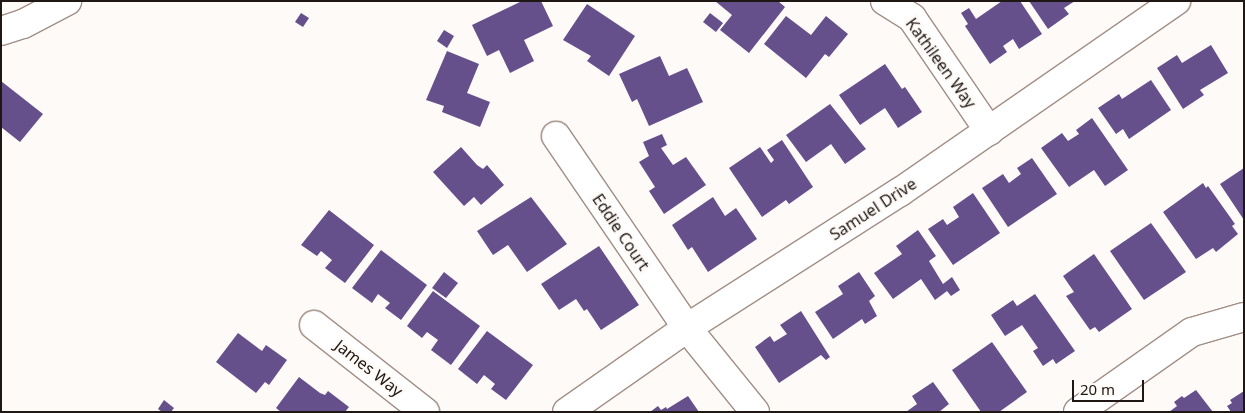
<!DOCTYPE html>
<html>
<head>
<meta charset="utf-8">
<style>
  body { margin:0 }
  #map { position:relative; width:1245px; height:413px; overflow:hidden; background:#fefaf8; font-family:"Noto Sans",sans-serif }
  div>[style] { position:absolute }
  .building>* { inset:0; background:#66508c }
  .roads { filter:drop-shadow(1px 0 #a18f86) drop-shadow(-1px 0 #a18f86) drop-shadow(0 1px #a18f86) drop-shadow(0 -1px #a18f86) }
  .minor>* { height:28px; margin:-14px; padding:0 14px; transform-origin:14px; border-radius:14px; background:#fff }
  span { translate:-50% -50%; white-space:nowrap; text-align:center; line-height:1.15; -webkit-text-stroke:5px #fefaf8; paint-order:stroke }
  .street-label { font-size:16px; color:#1e1713 }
  .frame { position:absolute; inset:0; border:2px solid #1e1713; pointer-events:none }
  .scale { position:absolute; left:1072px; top:380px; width:72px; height:22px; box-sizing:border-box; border:2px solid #1e1713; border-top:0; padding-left:6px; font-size:15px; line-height:18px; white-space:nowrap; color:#1e1713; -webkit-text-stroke:4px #fefaf8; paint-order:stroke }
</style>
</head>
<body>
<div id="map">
  <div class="building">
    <i style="clip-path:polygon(522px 1px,541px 1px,553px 26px,524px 40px,534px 61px,510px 73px,499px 50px,487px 56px,472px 25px)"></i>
    <i style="clip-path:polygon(715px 1px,778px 1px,785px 7px,749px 53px,720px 30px,732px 15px)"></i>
    <i style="clip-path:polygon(1002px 1px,1020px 1px,1042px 34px,1019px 49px,1013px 39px,1003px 46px,1007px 52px,990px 64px,965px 26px,968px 24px,961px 13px,969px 8px,976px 19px)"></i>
    <i style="clip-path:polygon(1029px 1px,1075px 1px,1064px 8px,1069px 14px,1048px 29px)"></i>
    <i style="clip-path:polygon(587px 4px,635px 36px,609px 76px,587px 61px,591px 56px,563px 40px)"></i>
    <i style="clip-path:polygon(301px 13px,309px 18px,303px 27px,295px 22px)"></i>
    <i style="clip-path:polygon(710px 13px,723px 23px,716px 32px,703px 22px)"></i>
    <i style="clip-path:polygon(786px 16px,811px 35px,826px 16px,848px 34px,829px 57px,825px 54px,806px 78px,764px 44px)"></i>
    <i style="clip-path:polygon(444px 30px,454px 36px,447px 48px,437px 41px)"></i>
    <i style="clip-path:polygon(1211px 45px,1228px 73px,1200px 90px,1204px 95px,1183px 109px,1157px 68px,1177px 55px,1182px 63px)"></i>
    <i style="clip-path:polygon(447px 51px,479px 64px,467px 93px,490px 102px,480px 127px,442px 112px,444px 106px,426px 100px)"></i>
    <i style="clip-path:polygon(660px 56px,669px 76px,687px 68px,703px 102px,649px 126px,637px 99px,632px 102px,619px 74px)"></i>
    <i style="clip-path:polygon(885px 64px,902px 89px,905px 87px,922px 112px,898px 128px,885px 108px,860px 125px,839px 95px)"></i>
    <i style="clip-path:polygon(1151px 80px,1171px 110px,1129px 139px,1123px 129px,1116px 134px,1098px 108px,1119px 94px,1122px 99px)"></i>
    <i style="clip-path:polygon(1px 81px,43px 114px,20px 142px,1px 127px)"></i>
    <i style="clip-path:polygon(830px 104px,866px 149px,845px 164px,831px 144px,806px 162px,786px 135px)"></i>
    <i style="clip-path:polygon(1092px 118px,1128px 170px,1105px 186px,1094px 170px,1069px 187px,1041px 148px,1062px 133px,1068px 141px,1079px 134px,1076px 130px)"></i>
    <i style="clip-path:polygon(662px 134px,667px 145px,661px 148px,673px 165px,686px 157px,706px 185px,664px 214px,649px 191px,655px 187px,639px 162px,649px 156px,643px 142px)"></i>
    <i style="clip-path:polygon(782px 140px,813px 187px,789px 204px,786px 200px,762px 217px,729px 168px,760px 147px,771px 163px,774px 160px,767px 150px)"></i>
    <i style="clip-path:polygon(461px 147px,477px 165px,483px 169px,487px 165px,504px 185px,481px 205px,474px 197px,464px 206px,433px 172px)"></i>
    <i style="clip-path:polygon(1032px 158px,1057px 194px,1008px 227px,982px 188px,1003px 174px,1009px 183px,1021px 174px,1017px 168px)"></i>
    <i style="clip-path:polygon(1244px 168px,1244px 220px,1220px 184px)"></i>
    <i style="clip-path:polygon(1203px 183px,1206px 188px,1208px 186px,1235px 224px,1232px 226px,1238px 234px,1216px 252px,1213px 248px,1196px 259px,1163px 212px)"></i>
    <i style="clip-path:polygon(973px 193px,1000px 233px,953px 265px,928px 229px,943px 219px,947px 225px,959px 217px,953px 207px)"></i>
    <i style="clip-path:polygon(531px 197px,567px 244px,527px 272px,508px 245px,493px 255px,477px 231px)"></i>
    <i style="clip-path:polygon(713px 197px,725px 216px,736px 208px,757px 239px,708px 272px,692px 247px,688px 250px,672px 225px)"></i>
    <i style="clip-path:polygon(329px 210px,374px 245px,345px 283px,325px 268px,332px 260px,321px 251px,317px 256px,301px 245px)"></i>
    <i style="clip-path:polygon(1151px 223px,1186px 272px,1144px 300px,1110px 251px)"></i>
    <i style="clip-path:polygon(918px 230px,936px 256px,929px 261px,943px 284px,952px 277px,960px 290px,951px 296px,947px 291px,935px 300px,921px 279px,893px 299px,874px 273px,902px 254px,896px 246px)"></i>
    <i style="clip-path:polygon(599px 246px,639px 305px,601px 330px,587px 309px,584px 311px,576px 299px,559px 310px,541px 284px)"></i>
    <i style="clip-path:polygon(381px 250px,427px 285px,401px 320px,385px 308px,390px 303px,378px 294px,372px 303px,352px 288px)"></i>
    <i style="clip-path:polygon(1094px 254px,1132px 309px,1099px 332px,1095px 327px,1090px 330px,1066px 296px,1074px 292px,1063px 276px)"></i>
    <i style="clip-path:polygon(444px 272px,458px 283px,446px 298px,432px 288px)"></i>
    <i style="clip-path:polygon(859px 272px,875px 296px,869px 301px,877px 316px,865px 324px,862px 319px,833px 339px,815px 312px,843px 294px,838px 286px)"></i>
    <i style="clip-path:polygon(433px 291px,480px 326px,451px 365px,431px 350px,438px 340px,427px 332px,422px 338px,407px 326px)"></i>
    <i style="clip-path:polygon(1035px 294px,1075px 351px,1056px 364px,1053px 359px,1043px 366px,1033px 351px,1038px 348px,1022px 325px,1005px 336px,991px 315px,1013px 300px,1017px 306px)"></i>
    <i style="clip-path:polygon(801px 311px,830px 357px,826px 360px,821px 355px,779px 383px,755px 347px,770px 336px,774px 342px,787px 334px,780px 325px)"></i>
    <i style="clip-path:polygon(487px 331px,533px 365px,506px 400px,491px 389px,495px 384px,484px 375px,477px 384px,458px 369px)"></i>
    <i style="clip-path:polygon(238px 333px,262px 351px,266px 345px,287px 360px,269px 385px,265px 382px,256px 393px,216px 362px)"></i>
    <i style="clip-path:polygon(992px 342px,1027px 392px,999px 412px,981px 412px,952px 370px)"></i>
    <i style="clip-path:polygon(299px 377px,320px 393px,325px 395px,328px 391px,349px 407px,345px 412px,281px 412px,276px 408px)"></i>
    <i style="clip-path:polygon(933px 382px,949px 404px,939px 412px,906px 412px,917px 404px,912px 396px)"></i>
    <i style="clip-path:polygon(1196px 390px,1213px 412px,1169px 412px,1177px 406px,1174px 402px,1182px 396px,1184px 398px)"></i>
    <i style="clip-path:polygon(1244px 391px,1244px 412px,1231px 412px,1227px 406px,1232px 403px,1230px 400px)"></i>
    <i style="clip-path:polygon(688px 396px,699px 412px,650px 412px,658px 406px,661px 410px,666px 407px,667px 409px)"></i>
    <i style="clip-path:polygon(164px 400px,174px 408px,171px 412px,162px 412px,158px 409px)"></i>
  </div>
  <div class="roads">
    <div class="minor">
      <i style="left:885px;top:1px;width:32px;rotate:32deg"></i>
      <i style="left:912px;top:18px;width:137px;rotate:55.7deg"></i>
      <i style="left:1px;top:31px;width:23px;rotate:-18deg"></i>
      <i style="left:23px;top:24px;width:50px;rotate:-27.6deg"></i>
      <i style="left:556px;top:136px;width:232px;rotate:55.7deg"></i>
      <i style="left:687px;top:328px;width:108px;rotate:51deg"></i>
      <i style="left:314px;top:325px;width:141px;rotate:38.1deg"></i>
      <i style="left:567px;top:412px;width:146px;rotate:-35deg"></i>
      <i style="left:687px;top:328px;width:253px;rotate:-32.6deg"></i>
      <i style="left:900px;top:192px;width:336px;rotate:-34.7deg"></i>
      <i style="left:1078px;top:412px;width:139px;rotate:-35.1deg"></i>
      <i style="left:1192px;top:332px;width:54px;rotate:-16.1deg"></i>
    </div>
  </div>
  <div class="street-label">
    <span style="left:941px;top:63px;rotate:54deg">Kathileen Way</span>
    <span style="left:873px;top:209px;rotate:-33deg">Samuel Drive</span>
    <span style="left:621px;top:232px;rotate:56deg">Eddie Court</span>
    <span style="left:369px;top:368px;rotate:38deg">James Way</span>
  </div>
  <div class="frame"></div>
  <div class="scale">20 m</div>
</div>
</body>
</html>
